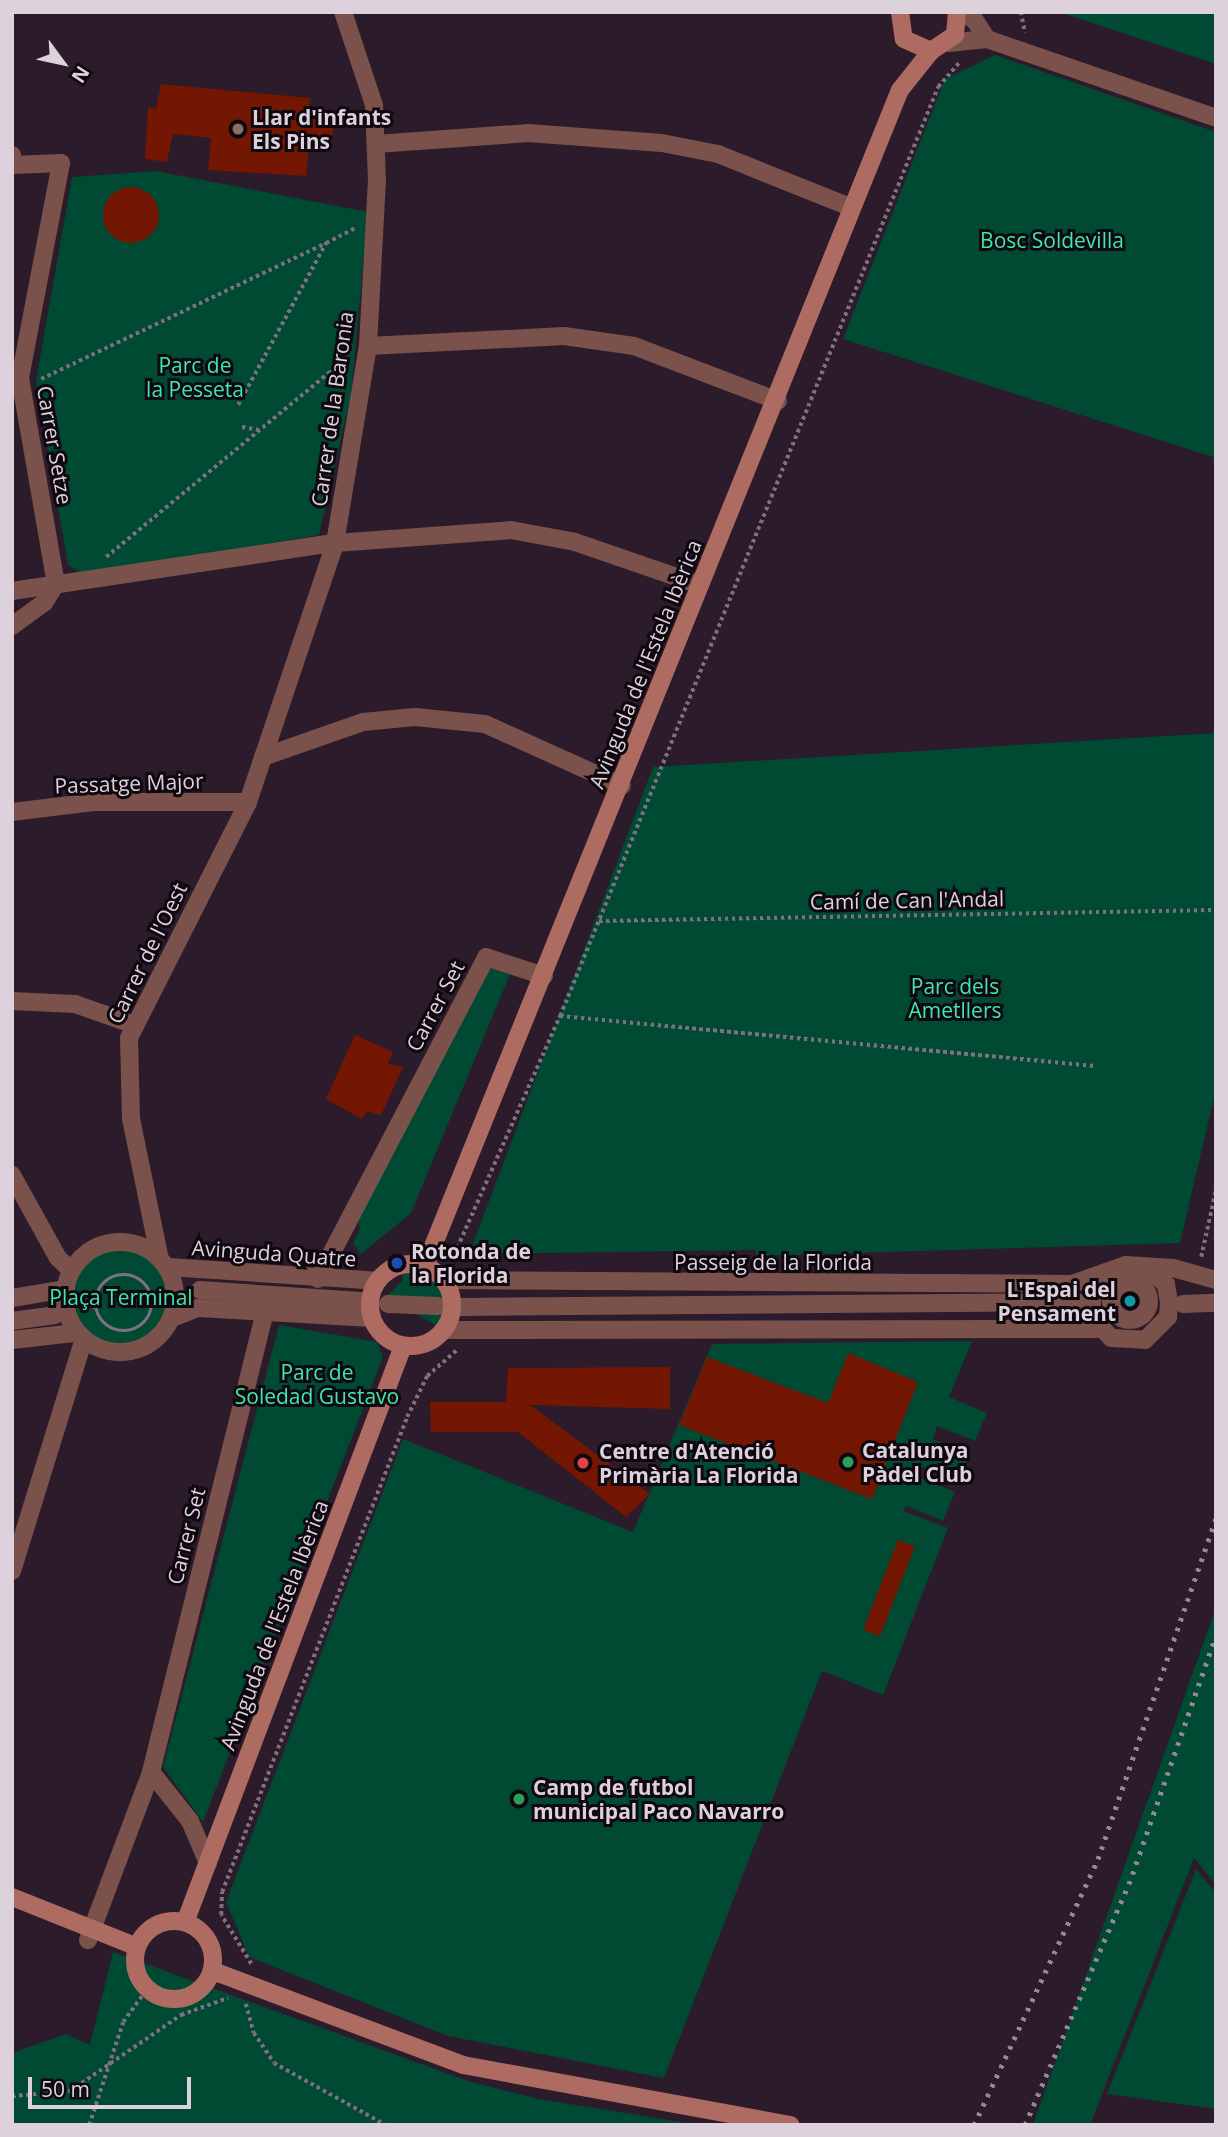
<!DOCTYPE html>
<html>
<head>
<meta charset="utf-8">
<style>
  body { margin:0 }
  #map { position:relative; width:1228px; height:2137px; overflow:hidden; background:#2c1b2b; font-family:"Open Sans",sans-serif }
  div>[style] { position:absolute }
  .green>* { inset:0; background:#004932 }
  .round { border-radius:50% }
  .building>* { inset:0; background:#731602 }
  .path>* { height:3.5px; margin-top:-1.75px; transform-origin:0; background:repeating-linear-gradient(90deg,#7e707d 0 3.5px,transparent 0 7px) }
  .path>.ring { margin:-1.75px; padding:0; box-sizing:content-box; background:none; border:3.5px solid #7e707d; border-radius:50% }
  .pedestrian>* { height:18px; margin:-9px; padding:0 9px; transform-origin:9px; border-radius:9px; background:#7b514b }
  .pedestrian>.ring { margin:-9px; padding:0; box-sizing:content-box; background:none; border:18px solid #7b514b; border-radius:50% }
  .minor>* { height:18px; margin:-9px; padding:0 9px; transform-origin:9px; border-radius:9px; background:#7b514b }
  .minor>.ring { margin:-9px; padding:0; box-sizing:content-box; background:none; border:18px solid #7b514b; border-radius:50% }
  .secondary>* { height:18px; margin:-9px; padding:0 9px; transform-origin:9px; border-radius:9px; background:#ae6b62 }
  .secondary>.ring { margin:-9px; padding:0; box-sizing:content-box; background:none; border:18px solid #ae6b62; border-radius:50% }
  .rail>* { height:5px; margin-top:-2.5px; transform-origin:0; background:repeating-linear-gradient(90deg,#958794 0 3.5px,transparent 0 10.5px) }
  .dots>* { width:19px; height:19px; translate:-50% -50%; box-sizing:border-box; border:4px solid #10080f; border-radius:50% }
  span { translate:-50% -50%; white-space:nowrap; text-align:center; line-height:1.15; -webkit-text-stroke:6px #10080f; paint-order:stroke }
  .poi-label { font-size:21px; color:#ddd2dc; font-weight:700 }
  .left { translate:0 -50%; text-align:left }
  .right { translate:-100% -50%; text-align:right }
  .park-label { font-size:21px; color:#3ee7ad }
  .street-label { font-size:21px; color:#ddd2dc }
  .frame { position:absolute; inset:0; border:14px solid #ddd2dc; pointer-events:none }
  .north { position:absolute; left:28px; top:28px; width:70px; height:70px; -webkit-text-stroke:5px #10080f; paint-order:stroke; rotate:123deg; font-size:19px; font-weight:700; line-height:28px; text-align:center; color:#ddd2dc }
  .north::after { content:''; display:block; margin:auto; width:24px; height:32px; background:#ddd2dc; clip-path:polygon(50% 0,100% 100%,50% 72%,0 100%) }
  .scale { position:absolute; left:28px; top:2077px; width:163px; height:32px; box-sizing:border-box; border:4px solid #ddd2dc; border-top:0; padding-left:9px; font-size:21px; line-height:24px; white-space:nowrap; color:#ddd2dc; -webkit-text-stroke:5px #10080f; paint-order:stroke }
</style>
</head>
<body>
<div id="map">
  <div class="green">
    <i style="clip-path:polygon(1059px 12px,1216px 12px,1216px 64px)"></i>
    <i style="clip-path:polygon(995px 55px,1216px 132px,1216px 458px,843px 339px,945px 79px)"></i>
    <i style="clip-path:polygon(156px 171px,368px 212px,351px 394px,319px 535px,84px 575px,68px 565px,36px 381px,72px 177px)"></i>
    <i style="clip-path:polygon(1216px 733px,1216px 1089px,1180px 1243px,756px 1256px,756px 1250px,469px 1254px,653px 767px)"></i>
    <i style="clip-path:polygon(490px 966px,510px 974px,411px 1213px,361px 1254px,353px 1243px,360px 1229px,357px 1218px)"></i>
    <i class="round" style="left:65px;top:1242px;width:110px;height:110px"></i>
    <i style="clip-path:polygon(404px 1264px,425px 1266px,444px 1280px,452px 1306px,443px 1330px,387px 1296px,402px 1281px)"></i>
    <i style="clip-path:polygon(279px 1325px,377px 1342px,383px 1357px,203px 1822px,163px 1767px)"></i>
    <i style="clip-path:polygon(972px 1341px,949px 1397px,987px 1413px,975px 1441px,937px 1426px,933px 1439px,969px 1454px,958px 1482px,921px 1467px,917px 1477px,955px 1492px,943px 1521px,906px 1506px,903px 1511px,948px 1528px,883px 1695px,822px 1671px,664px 2078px,448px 2036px,249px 1957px,226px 1902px,403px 1439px,633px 1532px,712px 1344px)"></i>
    <i style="clip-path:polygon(1216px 1607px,1216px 1885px,1194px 1858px,1090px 2125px,1033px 2125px)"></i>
    <i style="clip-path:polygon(1196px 1869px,1216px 1893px,1216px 2109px,1107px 2094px)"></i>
    <i style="clip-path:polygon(113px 1952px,468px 2081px,539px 2099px,700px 2125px,12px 2125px,12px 2053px,66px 2034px,90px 2045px)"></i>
  </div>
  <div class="building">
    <i style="clip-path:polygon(161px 84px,310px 98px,309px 115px,335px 117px,331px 145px,309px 143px,306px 176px,208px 170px,211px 138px,173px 134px,167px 162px,145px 159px,148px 107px,156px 109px)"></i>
    <i class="round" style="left:103px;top:187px;width:56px;height:56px"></i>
    <i style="clip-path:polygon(355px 1035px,393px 1052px,388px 1064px,403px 1067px,381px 1115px,367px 1111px,362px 1119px,326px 1099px)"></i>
    <i style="clip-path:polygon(848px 1353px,918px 1382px,872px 1499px,679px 1425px,707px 1357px,828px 1403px)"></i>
    <i style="clip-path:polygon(670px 1367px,670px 1409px,530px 1405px,650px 1494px,626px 1517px,518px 1432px,431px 1432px,430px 1402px,506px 1402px,508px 1368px)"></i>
    <i style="clip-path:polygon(898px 1540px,915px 1546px,880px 1636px,863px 1630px)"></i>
  </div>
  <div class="path">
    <i style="left:1021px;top:12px;width:21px;rotate:79deg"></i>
    <i style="left:41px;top:379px;width:316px;rotate:-25.5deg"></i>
    <i style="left:238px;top:405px;width:184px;rotate:-61.5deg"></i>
    <i style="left:326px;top:243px;width:34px;rotate:-27deg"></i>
    <i style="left:242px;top:427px;width:17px;rotate:10deg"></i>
    <i style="left:106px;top:557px;width:291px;rotate:-39.6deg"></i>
    <i style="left:330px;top:372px;width:13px;rotate:-4deg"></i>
    <i style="left:599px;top:921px;width:617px;rotate:-1.02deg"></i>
    <i style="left:560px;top:1016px;width:537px;rotate:5.34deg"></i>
    <i style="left:457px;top:1248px;width:254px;rotate:-66.1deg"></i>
    <i style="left:560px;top:1016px;width:1003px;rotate:-67.86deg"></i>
    <i style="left:938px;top:87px;width:32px;rotate:-49deg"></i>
    <i style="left:1201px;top:1257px;width:70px;rotate:-77.6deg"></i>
    <i class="ring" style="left:96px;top:1275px;width:52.5px;height:52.5px"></i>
    <i style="left:152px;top:1296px;width:9px;rotate:-13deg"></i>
    <i style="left:86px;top:1309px;width:8px;rotate:-14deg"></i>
    <i style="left:251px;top:1964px;width:57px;rotate:-121.5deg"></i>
    <i style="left:221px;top:1915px;width:23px;rotate:-88deg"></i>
    <i style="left:222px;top:1892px;width:510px;rotate:-68.72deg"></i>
    <i style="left:407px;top:1417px;width:46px;rotate:-64deg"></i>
    <i style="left:427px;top:1376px;width:40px;rotate:-41deg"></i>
    <i style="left:246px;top:2004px;width:30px;rotate:75deg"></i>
    <i style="left:254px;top:2033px;width:36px;rotate:56deg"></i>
    <i style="left:274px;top:2063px;width:128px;rotate:29deg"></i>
    <i style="left:12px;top:2096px;width:58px;rotate:-4.9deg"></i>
    <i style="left:70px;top:2091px;width:135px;rotate:-34.4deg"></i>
    <i style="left:181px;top:2015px;width:50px;rotate:-19.9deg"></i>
    <i style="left:89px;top:2125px;width:108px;rotate:-71.7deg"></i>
    <i style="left:123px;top:2022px;width:41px;rotate:-54deg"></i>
  </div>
  <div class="pedestrian">
    <i class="ring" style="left:1111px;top:1282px;width:20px;height:20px"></i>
    <i style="left:200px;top:1290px;width:161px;rotate:3.9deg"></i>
    <i style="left:388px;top:1304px;width:50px;rotate:2.3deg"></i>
    <i style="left:1183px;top:1304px;width:33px;rotate:-2deg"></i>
    <i style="left:460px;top:1307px;width:617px;rotate:-0.46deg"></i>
    <i style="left:12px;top:1321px;width:43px;rotate:-7.9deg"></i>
    <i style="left:88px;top:1940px;width:179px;rotate:-69.4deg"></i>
  </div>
  <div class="minor">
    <i style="left:958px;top:12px;width:17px;rotate:24deg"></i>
    <i style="left:974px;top:19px;width:24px;rotate:57deg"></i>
    <i style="left:949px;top:43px;width:38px;rotate:-6deg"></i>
    <i style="left:987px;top:39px;width:242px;rotate:19deg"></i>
    <i style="left:376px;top:144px;width:152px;rotate:-4.1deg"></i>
    <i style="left:528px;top:133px;width:134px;rotate:4.3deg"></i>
    <i style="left:662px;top:143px;width:57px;rotate:11.1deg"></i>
    <i style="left:718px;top:154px;width:144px;rotate:21.9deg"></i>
    <i style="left:12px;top:155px;width:10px;rotate:79deg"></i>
    <i style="left:14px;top:165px;width:47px;rotate:-2.4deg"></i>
    <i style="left:61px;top:163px;width:219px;rotate:100.8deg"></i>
    <i style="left:20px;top:378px;width:209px;rotate:80.1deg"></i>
    <i style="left:368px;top:346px;width:196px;rotate:-2.9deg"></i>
    <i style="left:564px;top:336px;width:71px;rotate:8.1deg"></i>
    <i style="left:634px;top:346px;width:154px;rotate:20.9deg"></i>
    <i style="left:12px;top:591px;width:327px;rotate:-8.5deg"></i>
    <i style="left:335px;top:543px;width:176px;rotate:-4.2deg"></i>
    <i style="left:511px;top:530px;width:65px;rotate:10.6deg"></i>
    <i style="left:575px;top:542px;width:132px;rotate:19deg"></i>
    <i style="left:12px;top:626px;width:39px;rotate:-36deg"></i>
    <i style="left:44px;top:603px;width:22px;rotate:-58deg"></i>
    <i style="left:263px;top:757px;width:106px;rotate:-19.3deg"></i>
    <i style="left:363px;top:722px;width:52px;rotate:-5.5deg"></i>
    <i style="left:415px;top:717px;width:70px;rotate:5.7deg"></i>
    <i style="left:485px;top:724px;width:150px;rotate:24.3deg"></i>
    <i style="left:12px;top:812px;width:84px;rotate:-6.9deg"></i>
    <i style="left:95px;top:802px;width:153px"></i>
    <i style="left:12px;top:1001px;width:63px;rotate:2.7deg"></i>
    <i style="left:75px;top:1004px;width:64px;rotate:19.3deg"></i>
    <i style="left:12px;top:1175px;width:95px;rotate:61deg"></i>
    <i style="left:58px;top:1258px;width:18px;rotate:43deg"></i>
    <i class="ring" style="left:65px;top:1242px;width:92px;height:92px"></i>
    <i style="left:159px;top:1255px;width:139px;rotate:-101.6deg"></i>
    <i style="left:131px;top:1119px;width:81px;rotate:-91.4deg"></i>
    <i style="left:129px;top:1038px;width:264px;rotate:-63.2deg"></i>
    <i style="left:248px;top:802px;width:273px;rotate:-71.4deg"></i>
    <i style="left:335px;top:543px;width:200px;rotate:-80.5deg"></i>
    <i style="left:368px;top:346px;width:164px;rotate:-86.9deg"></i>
    <i style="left:377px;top:182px;width:77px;rotate:-92.2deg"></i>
    <i style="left:374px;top:105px;width:98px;rotate:-108.4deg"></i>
    <i style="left:168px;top:1267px;width:209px;rotate:3.8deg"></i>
    <i style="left:1102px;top:1275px;width:16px;rotate:125deg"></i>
    <i style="left:1093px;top:1288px;width:29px;rotate:94deg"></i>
    <i style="left:1091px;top:1317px;width:29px;rotate:46deg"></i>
    <i style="left:1111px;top:1338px;width:34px;rotate:3deg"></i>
    <i style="left:1145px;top:1340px;width:33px;rotate:-45deg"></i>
    <i style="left:1168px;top:1317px;width:14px;rotate:-86deg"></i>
    <i style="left:1169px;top:1303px;width:19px;rotate:-99deg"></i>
    <i style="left:1166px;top:1284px;width:27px;rotate:-141deg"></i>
    <i style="left:318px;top:1279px;width:363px;rotate:-62.4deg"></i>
    <i style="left:486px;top:957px;width:61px;rotate:18.1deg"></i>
    <i style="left:444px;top:1280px;width:628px;rotate:0.36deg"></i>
    <i style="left:1072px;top:1284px;width:57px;rotate:-19.4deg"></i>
    <i style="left:1126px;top:1265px;width:47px;rotate:3.7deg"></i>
    <i style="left:1173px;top:1268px;width:45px;rotate:15.6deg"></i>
    <i style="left:12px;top:1298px;width:55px;rotate:-9.5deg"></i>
    <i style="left:172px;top:1318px;width:28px;rotate:-21deg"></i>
    <i style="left:198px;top:1308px;width:173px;rotate:3.3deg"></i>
    <i style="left:443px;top:1330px;width:657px;rotate:-0.09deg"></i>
    <i style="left:12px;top:1340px;width:62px;rotate:-6.4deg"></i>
    <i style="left:12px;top:1571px;width:240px;rotate:-72.8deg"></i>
    <i style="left:208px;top:1863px;width:46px;rotate:-113.2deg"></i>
    <i style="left:190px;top:1821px;width:63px;rotate:-128.5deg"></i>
    <i style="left:151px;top:1772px;width:476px;rotate:-76.1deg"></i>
  </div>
  <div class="secondary">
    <i style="left:900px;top:12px;width:27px;rotate:82deg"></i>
    <i style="left:904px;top:39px;width:30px;rotate:24deg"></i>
    <i style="left:931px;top:51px;width:29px;rotate:-34deg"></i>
    <i style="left:955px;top:35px;width:23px;rotate:-85deg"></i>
    <i class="ring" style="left:370px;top:1264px;width:64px;height:64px"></i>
    <i style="left:425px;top:1266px;width:1268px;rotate:-68.01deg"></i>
    <i style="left:900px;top:90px;width:50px;rotate:-51.5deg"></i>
    <i style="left:12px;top:1897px;width:132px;rotate:21.7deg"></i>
    <i style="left:186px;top:1920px;width:614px;rotate:-69.29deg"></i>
    <i class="ring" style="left:135px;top:1921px;width:60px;height:60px"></i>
    <i style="left:213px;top:1971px;width:267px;rotate:20.6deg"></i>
    <i style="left:463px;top:2065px;width:333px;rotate:10.4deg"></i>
  </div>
  <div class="rail">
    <i style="left:974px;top:2125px;width:293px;rotate:-65deg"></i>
    <i style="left:1098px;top:1859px;width:360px;rotate:-70.9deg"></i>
    <i style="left:1025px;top:2125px;width:262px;rotate:-66.7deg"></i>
    <i style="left:1129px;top:1884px;width:263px;rotate:-70.7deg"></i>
  </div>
  <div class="dots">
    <i style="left:238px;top:129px;background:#8d6e63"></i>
    <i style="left:397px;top:1263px;background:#1a4fb4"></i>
    <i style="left:1130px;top:1301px;background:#0f9aa8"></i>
    <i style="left:848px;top:1462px;background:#2e9e5b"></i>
    <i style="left:583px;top:1463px;background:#e0444e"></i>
    <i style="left:519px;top:1799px;background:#2e9e5b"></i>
  </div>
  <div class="poi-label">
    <span class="left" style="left:252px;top:129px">Llar d'infants<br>Els Pins</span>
    <span class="left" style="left:411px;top:1263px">Rotonda de<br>la Florida</span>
    <span class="right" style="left:1116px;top:1301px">L'Espai del<br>Pensament</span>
    <span class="left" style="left:862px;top:1462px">Catalunya<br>Pàdel Club</span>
    <span class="left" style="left:599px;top:1463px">Centre d'Atenció<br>Primària La Florida</span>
    <span class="left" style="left:533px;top:1799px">Camp de futbol<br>municipal Paco Navarro</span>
  </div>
  <div class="park-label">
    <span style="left:1052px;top:240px">Bosc Soldevilla</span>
    <span style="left:195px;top:377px">Parc de<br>la Pesseta</span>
    <span style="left:955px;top:998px">Parc dels<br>Ametllers</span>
    <span style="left:121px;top:1297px">Plaça Terminal</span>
    <span style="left:317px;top:1384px">Parc de<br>Soledad Gustavo</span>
  </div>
  <div class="street-label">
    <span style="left:332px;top:409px;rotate:-82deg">Carrer de la Baronia</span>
    <span style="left:55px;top:445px;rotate:80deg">Carrer Setze</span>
    <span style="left:645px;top:664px;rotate:-68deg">Avinguda de l'Estela Ibèrica</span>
    <span style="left:129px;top:783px;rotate:-2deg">Passatge Major</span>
    <span style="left:907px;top:900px;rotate:-1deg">Camí de Can l'Andal</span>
    <span style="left:147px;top:953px;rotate:-64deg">Carrer de l'Oest</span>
    <span style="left:435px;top:1006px;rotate:-62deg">Carrer Set</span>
    <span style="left:274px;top:1253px;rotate:4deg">Avinguda Quatre</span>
    <span style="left:773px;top:1262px">Passeig de la Florida</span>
    <span style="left:186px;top:1536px;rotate:-76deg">Carrer Set</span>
    <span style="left:274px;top:1625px;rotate:-69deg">Avinguda de l'Estela Ibèrica</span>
  </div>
  <div class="frame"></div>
  <div class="north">N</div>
  <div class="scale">50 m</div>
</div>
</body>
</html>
